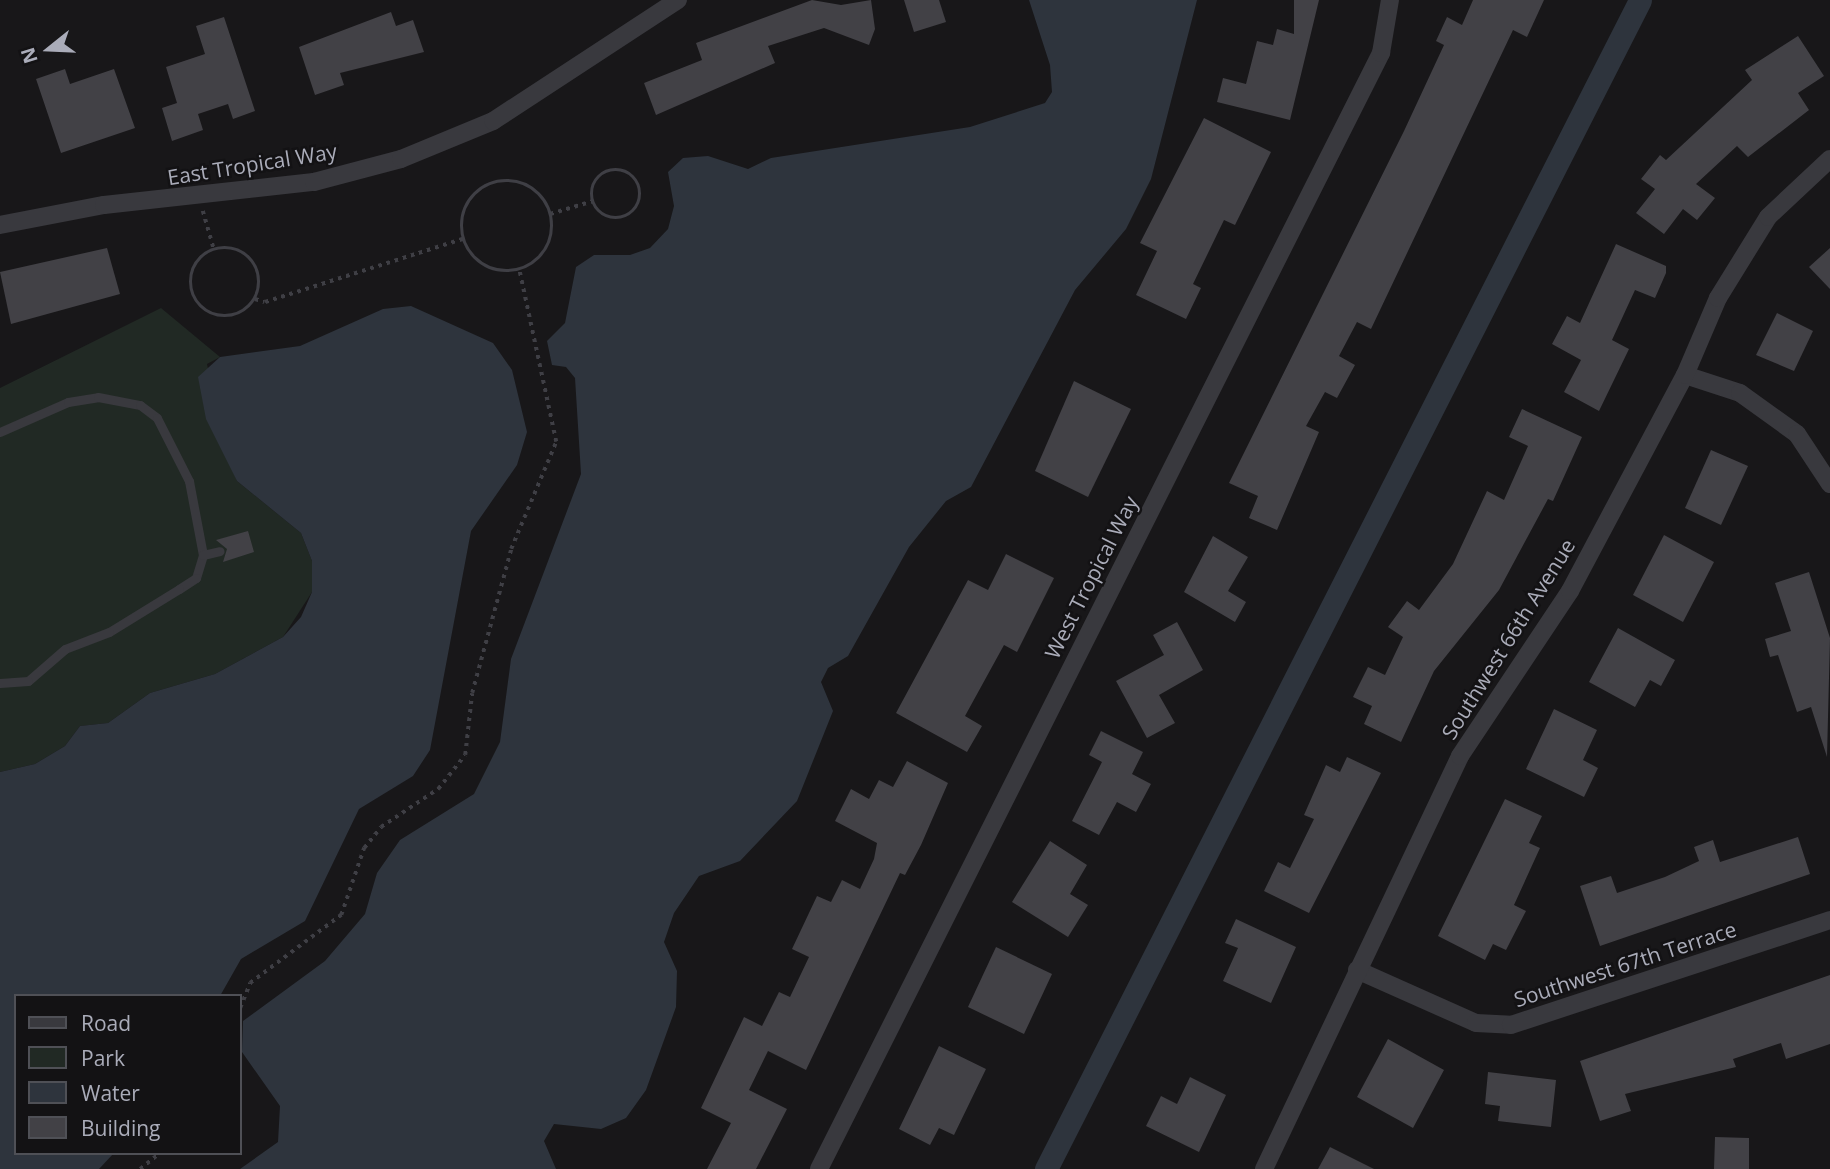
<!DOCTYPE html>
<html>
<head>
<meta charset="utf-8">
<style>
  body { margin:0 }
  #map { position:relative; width:1830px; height:1169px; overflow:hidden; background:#181719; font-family:"Open Sans",sans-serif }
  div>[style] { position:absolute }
  .green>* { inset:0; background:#212924 }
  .water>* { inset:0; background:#2e343d }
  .canal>* { height:23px; margin:-11.5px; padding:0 11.5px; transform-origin:11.5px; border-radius:11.5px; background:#2e343d }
  .building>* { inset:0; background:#424146 }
  .path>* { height:3.5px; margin-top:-1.75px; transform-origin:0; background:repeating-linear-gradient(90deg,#3f3f45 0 3.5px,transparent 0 8.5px) }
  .path>.ring { margin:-1.75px; padding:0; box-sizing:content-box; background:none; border:3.5px solid #3f3f45; border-radius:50% }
  .service>* { height:9px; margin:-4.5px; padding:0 4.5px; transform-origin:4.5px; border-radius:4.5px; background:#39393e }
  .minor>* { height:18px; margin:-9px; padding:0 9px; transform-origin:9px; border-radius:9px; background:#39393e }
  span { translate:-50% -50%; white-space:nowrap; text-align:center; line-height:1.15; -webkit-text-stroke:5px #131214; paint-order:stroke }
  .street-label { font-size:21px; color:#aaacb9 }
  .legend { position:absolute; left:14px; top:994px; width:228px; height:161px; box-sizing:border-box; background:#131214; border:2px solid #4f5056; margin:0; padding:9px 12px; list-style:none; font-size:21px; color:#aaacb9 }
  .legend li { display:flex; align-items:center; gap:14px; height:35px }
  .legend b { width:35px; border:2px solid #4f5056 }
  .north { position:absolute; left:14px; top:14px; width:70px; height:70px; -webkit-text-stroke:5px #131214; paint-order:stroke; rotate:252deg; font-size:19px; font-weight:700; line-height:28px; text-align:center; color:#aaacb9 }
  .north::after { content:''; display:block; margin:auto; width:24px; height:32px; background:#aaacb9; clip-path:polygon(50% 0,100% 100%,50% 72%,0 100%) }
</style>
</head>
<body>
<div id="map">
  <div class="green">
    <i style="clip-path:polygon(161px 308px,220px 357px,207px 364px,224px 449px,237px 481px,301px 533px,312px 561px,312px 592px,283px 637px,215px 674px,150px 693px,108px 723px,80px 726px,65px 746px,35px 764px,0 772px,0 388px)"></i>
  </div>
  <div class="water">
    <i style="clip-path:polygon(1029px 0,1197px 0,1151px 179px,1126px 229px,1075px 290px,971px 487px,946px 501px,909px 547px,848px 656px,828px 668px,821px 682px,833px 711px,797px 801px,740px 861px,699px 876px,674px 913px,664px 942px,677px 971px,676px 1007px,646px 1090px,626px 1118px,601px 1129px,554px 1124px,544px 1141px,556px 1169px,240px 1169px,278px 1142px,280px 1106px,242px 1052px,243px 1021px,325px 961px,365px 914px,377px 873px,400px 840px,474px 794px,500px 742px,511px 659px,581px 474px,575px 378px,566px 367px,552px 365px,547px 341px,565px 323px,576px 267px,594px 255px,630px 255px,650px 248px,668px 229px,674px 206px,668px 172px,683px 158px,708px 156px,748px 169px,771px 158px,970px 127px,1045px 103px,1052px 92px,1050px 65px)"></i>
    <i style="clip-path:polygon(411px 306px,493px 343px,512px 370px,527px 432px,517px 465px,471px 531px,430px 750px,413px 776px,359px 809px,305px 921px,241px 959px,220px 996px,16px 996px,16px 1153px,114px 1153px,99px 1169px,0 1169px,0 772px,35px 764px,65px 746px,80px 726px,108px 723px,150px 693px,215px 674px,283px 637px,301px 617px,312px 592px,312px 561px,301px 533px,237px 481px,206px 419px,198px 377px,220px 357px,300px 346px,383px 309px)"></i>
  </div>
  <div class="canal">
    <i style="left:1046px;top:1169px;width:1311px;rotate:-63.06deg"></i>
  </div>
  <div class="building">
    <i style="clip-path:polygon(812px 0,841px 5px,871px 0,875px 29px,869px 45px,824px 28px,768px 46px,775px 63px,656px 115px,644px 83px,702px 60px,696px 43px)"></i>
    <i style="clip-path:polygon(904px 0,939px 0,946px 22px,914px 32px)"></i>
    <i style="clip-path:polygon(1294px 0,1319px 0,1290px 120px,1217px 102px,1223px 78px,1246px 84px,1257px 41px,1273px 45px,1277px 29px,1294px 34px)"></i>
    <i style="clip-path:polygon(1473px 0,1544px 0,1527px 37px,1513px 30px,1371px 329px,1357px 322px,1339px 356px,1355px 365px,1337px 398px,1325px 392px,1306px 426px,1319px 432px,1277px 530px,1249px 518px,1258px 496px,1229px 483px,1404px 131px,1444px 45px,1436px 41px,1447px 17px,1462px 25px)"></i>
    <i style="clip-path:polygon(391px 12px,396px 26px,413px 20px,424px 52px,340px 73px,344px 85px,315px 95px,299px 47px)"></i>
    <i style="clip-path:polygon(224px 17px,255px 111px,233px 119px,228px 104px,198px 114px,203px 130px,172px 141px,162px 108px,177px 103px,166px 67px,205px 54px,196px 26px)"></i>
    <i style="clip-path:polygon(1798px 36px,1824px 76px,1798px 93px,1809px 110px,1748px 157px,1737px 146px,1696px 184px,1715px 198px,1697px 220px,1683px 209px,1664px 234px,1636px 213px,1655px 189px,1641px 179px,1660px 155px,1666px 160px,1752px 80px,1745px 70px)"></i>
    <i style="clip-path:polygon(65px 69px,70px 84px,114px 69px,135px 128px,61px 153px,36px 79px)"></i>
    <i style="clip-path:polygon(1204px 118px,1271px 152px,1235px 225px,1224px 220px,1193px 284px,1201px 288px,1186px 319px,1136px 295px,1157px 251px,1140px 243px)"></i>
    <i style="clip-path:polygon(1616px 244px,1666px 266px,1666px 273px,1655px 298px,1635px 290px,1612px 340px,1629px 349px,1599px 411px,1564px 392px,1581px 360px,1552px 344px,1567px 316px,1580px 323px)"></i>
    <i style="clip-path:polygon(107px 248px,120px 294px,11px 324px,0 272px)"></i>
    <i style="clip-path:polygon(1830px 248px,1830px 289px,1809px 267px)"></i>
    <i style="clip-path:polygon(1777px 313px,1813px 331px,1794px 371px,1756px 355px)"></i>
    <i style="clip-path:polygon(1074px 381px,1131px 409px,1088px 497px,1035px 471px)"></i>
    <i style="clip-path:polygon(1522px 409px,1582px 437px,1553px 501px,1548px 499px,1499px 590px,1434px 671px,1401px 742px,1364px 724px,1372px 706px,1353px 697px,1368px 667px,1385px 675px,1403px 637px,1388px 627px,1407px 601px,1419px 610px,1453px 564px,1487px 491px,1504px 500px,1528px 446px,1509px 437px)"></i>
    <i style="clip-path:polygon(1711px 450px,1748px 466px,1721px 525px,1685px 508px)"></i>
    <i style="clip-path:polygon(248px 531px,254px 552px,223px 562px,227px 549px,216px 540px)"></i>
    <i style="clip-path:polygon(1664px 535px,1714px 562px,1683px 622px,1633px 595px)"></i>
    <i style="clip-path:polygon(1213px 536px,1248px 557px,1228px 591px,1246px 602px,1235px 622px,1184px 592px)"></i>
    <i style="clip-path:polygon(1006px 554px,1054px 578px,1017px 652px,1004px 645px,965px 716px,982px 726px,967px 752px,896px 713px,968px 580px,988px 590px)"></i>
    <i style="clip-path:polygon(1809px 572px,1830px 638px,1827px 757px,1811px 707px,1797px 712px,1778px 655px,1770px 657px,1765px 639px,1791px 631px,1775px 583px)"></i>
    <i style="clip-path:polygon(1177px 622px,1203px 670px,1159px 695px,1175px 723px,1147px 738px,1116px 681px,1164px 655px,1153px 635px)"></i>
    <i style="clip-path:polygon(1618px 628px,1675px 660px,1661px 686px,1650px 680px,1635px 707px,1589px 682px)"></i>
    <i style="clip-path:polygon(1554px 709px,1597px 730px,1583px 760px,1598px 768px,1584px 797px,1526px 769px)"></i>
    <i style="clip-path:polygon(1101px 731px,1143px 752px,1132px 774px,1151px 784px,1136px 812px,1117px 802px,1099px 835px,1072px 821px,1102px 762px,1089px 755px)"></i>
    <i style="clip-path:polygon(1347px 757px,1381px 773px,1309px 913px,1264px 891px,1278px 862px,1290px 868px,1314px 819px,1304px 815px,1326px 765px,1340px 772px)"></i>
    <i style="clip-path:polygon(907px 761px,948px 783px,921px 845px,905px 875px,900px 873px,806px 1070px,768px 1051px,749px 1090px,787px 1109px,756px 1169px,707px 1169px,731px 1123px,701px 1108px,744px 1017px,762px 1026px,779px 992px,790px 997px,809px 957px,792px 949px,817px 896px,831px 902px,842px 880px,860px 889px,874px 859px,877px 843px,835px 821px,851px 789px,869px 799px,879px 780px,893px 787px)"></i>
    <i style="clip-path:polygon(1505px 799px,1542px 816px,1529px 843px,1540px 848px,1514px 905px,1526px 911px,1506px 950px,1493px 944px,1485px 960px,1438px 936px)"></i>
    <i style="clip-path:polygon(1798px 837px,1810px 874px,1600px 946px,1580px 886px,1611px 876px,1617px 893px,1665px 877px,1699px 861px,1694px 847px,1713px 840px,1720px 862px)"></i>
    <i style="clip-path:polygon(1050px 841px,1087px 865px,1070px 894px,1088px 905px,1068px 937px,1012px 902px)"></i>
    <i style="clip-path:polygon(1236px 919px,1296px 947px,1271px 1003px,1223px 981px,1238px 948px,1225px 943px)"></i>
    <i style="clip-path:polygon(996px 947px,1052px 974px,1024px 1034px,968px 1007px)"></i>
    <i style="clip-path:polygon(1830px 975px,1830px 1044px,1786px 1059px,1781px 1043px,1733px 1059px,1736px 1067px,1625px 1094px,1631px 1111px,1600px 1121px,1580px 1061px)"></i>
    <i style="clip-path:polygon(1388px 1039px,1444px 1070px,1413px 1128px,1357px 1097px)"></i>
    <i style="clip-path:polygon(939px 1046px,986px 1069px,954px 1135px,939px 1128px,930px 1145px,899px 1129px)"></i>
    <i style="clip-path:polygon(1488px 1072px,1556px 1080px,1551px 1127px,1498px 1121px,1500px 1106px,1485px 1104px)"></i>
    <i style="clip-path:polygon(1190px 1077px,1226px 1095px,1199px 1152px,1146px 1126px,1161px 1096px,1177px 1104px)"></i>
    <i style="clip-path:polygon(1715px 1137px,1749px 1138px,1749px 1169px,1714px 1169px)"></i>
    <i style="clip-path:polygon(1330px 1147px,1374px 1169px,1318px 1169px)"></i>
  </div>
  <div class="path">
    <i class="ring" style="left:592px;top:170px;width:44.5px;height:44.5px"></i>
    <i class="ring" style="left:462px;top:181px;width:86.5px;height:86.5px"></i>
    <i style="left:203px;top:211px;width:40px;rotate:74deg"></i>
    <i style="left:550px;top:214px;width:45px;rotate:-16.8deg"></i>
    <i class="ring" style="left:191px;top:248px;width:64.5px;height:64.5px"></i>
    <i style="left:255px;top:299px;width:10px;rotate:17deg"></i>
    <i style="left:265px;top:302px;width:208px;rotate:-17.7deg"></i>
    <i style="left:240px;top:1008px;width:27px;rotate:-68deg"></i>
    <i style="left:250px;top:983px;width:114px;rotate:-36.8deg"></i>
    <i style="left:341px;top:915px;width:71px;rotate:-71.1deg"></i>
    <i style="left:364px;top:848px;width:27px;rotate:-51deg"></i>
    <i style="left:381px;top:827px;width:69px;rotate:-33.7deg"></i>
    <i style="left:438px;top:789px;width:43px;rotate:-51.5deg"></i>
    <i style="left:465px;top:755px;width:62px;rotate:-83.6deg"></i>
    <i style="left:472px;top:693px;width:149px;rotate:-74.8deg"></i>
    <i style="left:511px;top:549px;width:116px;rotate:-67.2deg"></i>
    <i style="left:556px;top:442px;width:176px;rotate:-102.1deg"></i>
    <i style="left:140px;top:1169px;width:26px;rotate:-39deg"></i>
  </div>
  <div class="service">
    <i style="left:0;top:432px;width:74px;rotate:-23.8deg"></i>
    <i style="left:68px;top:402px;width:30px;rotate:-9deg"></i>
    <i style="left:98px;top:397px;width:43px;rotate:10.8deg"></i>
    <i style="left:140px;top:405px;width:21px;rotate:37deg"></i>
    <i style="left:157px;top:418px;width:71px;rotate:63.1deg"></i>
    <i style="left:189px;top:481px;width:75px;rotate:79.3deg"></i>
    <i style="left:203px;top:555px;width:24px;rotate:107deg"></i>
    <i style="left:196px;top:578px;width:20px;rotate:147deg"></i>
    <i style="left:179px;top:589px;width:82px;rotate:148.4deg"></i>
    <i style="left:109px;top:632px;width:47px;rotate:158.9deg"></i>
    <i style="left:65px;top:649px;width:49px;rotate:139.1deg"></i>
    <i style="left:28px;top:681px;width:28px;rotate:176deg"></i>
    <i style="left:203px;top:555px;width:17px;rotate:-13deg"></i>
  </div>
  <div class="minor">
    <i style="left:0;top:225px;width:106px;rotate:-10.9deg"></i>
    <i style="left:104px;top:205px;width:211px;rotate:-6.3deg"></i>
    <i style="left:314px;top:182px;width:90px;rotate:-14.8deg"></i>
    <i style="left:401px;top:159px;width:100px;rotate:-22.4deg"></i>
    <i style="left:493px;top:121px;width:221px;rotate:-33.2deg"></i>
    <i style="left:1685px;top:375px;width:58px;rotate:18.1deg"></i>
    <i style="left:1740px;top:393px;width:70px;rotate:35.7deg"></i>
    <i style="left:1797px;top:434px;width:60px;rotate:56.6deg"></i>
    <i style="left:1357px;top:970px;width:130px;rotate:24deg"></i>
    <i style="left:1476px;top:1023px;width:35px;rotate:3deg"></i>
    <i style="left:1511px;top:1025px;width:336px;rotate:-18.2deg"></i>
    <i style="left:819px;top:1169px;width:1250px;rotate:-63.27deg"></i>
    <i style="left:1381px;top:53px;width:54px;rotate:-80.4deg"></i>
    <i style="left:1264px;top:1169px;width:457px;rotate:-64.6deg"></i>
    <i style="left:1460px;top:756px;width:198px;rotate:-56.3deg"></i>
    <i style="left:1570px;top:591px;width:245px;rotate:-62deg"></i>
    <i style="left:1685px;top:375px;width:84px;rotate:-66.8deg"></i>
    <i style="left:1718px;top:298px;width:95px;rotate:-58.3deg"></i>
    <i style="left:1768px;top:217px;width:85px;rotate:-43.1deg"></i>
  </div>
  <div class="street-label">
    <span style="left:252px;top:164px;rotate:-9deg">East Tropical Way</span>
    <span style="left:1091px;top:577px;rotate:-63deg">West Tropical Way</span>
    <span style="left:1508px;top:639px;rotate:-58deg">Southwest 66th Avenue</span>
    <span style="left:1625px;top:964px;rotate:-18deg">Southwest 67th Terrace</span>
  </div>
  <ul class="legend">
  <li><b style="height:9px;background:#39393e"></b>Road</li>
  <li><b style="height:19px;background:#212924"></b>Park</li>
  <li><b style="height:19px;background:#2e343d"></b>Water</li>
  <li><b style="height:19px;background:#424146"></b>Building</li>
  </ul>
  <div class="north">N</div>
</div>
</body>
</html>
